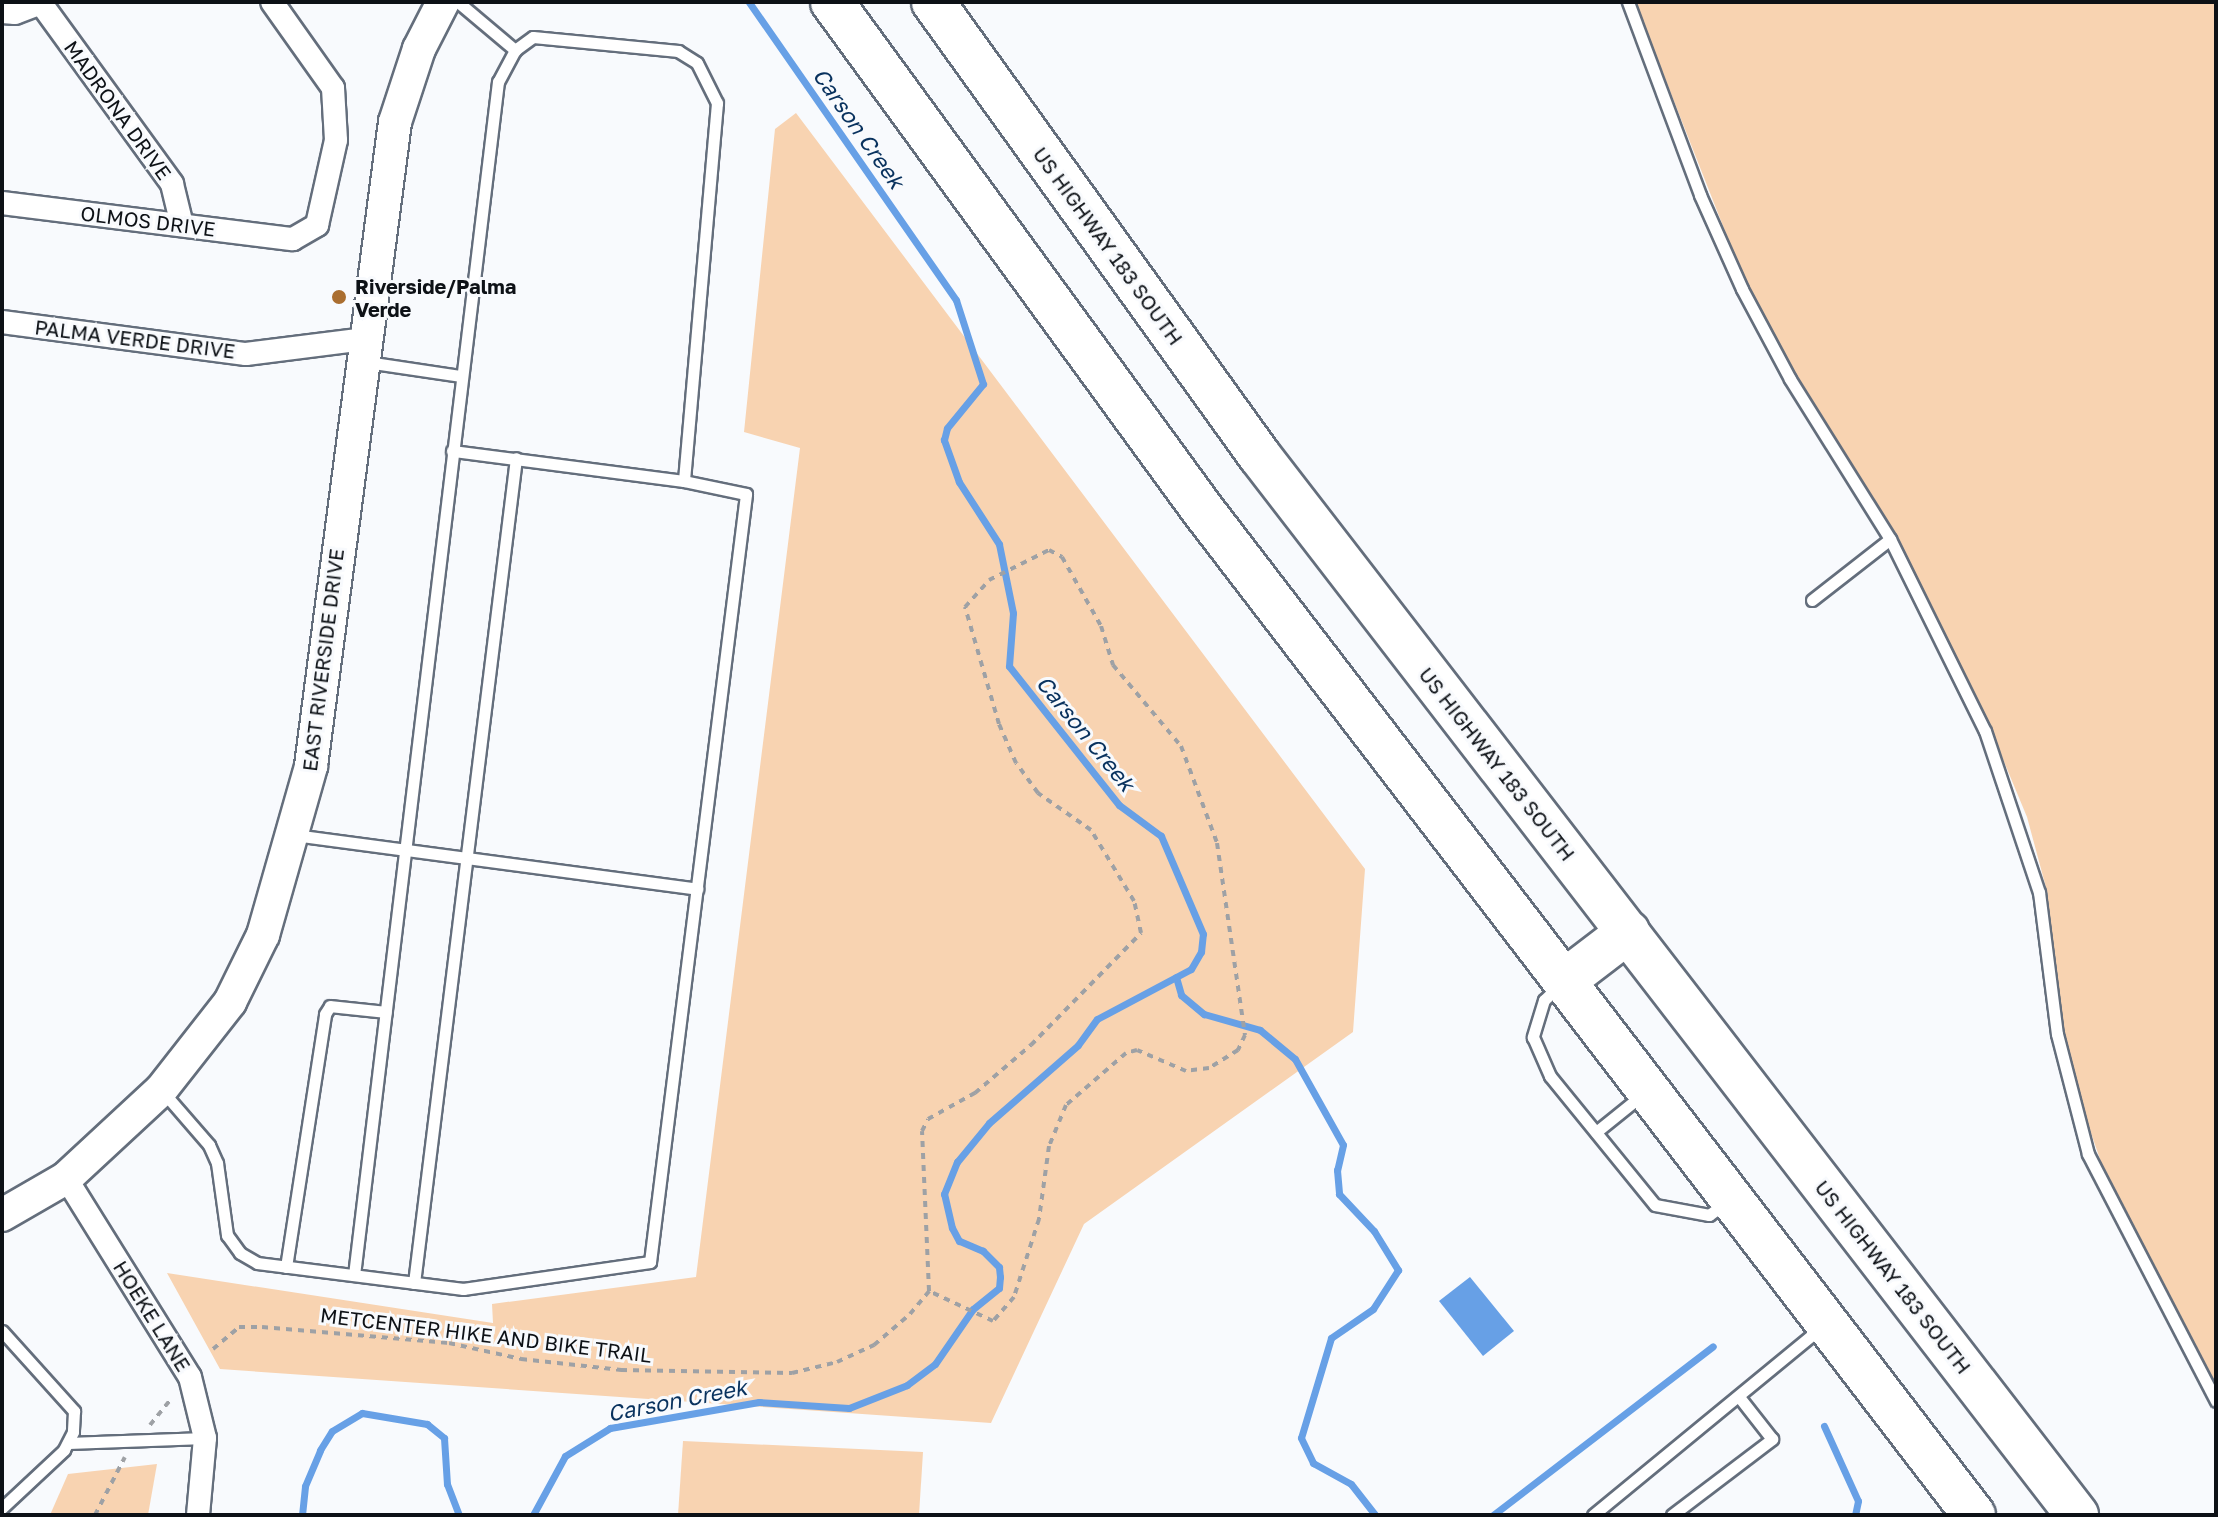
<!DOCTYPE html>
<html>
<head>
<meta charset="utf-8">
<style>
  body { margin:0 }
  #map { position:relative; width:2218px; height:1517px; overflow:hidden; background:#f8fafd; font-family:"Golos Text",sans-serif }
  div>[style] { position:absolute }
  .green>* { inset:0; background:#f8d3b1 }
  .water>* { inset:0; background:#67a0e6 }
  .stream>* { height:7px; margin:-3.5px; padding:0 3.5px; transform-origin:3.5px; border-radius:3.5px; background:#67a0e6 }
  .path>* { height:4px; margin-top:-2px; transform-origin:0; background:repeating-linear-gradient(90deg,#9ea1a5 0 6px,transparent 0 12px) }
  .roads { filter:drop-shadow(2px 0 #646e7c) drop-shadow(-2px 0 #646e7c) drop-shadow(0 2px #646e7c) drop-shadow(0 -2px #646e7c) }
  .lane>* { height:11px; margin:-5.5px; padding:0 5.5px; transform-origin:5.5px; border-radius:5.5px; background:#fff }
  .street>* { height:22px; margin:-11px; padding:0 11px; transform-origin:11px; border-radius:11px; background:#fff }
  .secondary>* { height:32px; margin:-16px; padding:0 16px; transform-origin:16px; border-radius:16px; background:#fff }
  .highway>* { height:42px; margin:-21px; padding:0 21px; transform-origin:21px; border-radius:21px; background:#fff }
  .dots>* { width:22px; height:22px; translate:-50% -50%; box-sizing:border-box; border:4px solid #f8fafd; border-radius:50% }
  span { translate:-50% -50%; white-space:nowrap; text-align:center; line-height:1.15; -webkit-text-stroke:6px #f8fafd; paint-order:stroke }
  .street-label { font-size:20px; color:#0d1116 }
  .poi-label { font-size:20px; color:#0d1116; font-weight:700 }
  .left { translate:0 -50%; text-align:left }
  .water-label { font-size:22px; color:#09325e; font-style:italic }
  .frame { position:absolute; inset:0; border:4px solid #0d1116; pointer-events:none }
</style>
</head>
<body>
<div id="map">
  <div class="green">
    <i style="clip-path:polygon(1635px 2px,2216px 2px,2216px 1390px,2108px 1182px,2085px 1116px,2063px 1033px,2047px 891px,2027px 817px,1990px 728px,1896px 539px,1794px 375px,1747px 287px)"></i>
    <i style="clip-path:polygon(796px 113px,1365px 869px,1353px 1032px,1084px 1224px,991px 1423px,220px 1369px,167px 1273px,493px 1323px,492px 1304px,696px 1277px,800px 448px,744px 432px,775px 129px)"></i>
    <i style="clip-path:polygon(683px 1441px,923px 1452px,919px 1515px,678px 1515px)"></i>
    <i style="clip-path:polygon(157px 1464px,148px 1515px,50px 1515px,68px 1474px)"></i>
  </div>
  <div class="water">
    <i style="clip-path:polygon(1470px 1277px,1514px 1331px,1483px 1356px,1439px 1301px)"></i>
  </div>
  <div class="stream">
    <i style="left:1176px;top:977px;width:19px;rotate:74deg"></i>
    <i style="left:1181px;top:995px;width:30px;rotate:40deg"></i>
    <i style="left:1204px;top:1014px;width:58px;rotate:15.9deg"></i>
    <i style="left:1260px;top:1030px;width:45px;rotate:39.6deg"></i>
    <i style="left:1295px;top:1059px;width:98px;rotate:60.8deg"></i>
    <i style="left:1343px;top:1145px;width:26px;rotate:103deg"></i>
    <i style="left:1337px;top:1170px;width:24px;rotate:85deg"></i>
    <i style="left:1339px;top:1194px;width:51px;rotate:46.6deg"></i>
    <i style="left:1374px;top:1231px;width:46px;rotate:58.4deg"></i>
    <i style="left:1398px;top:1270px;width:46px;rotate:122.7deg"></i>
    <i style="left:1373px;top:1309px;width:51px;rotate:145.4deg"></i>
    <i style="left:1331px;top:1338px;width:104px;rotate:106.7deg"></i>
    <i style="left:1301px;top:1438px;width:28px;rotate:64deg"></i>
    <i style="left:1313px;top:1463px;width:43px;rotate:28.9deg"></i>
    <i style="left:1351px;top:1484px;width:39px;rotate:52deg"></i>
    <i style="left:1824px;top:1426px;width:82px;rotate:65.6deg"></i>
    <i style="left:1858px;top:1501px;width:14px;rotate:102deg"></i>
    <i style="left:302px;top:1515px;width:29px;rotate:-84deg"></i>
    <i style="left:305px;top:1486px;width:39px;rotate:-67deg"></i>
    <i style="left:320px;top:1450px;width:22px;rotate:-58deg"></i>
    <i style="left:332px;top:1431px;width:35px;rotate:-31deg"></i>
    <i style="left:362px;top:1413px;width:66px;rotate:9.6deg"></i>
    <i style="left:427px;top:1424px;width:22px;rotate:39deg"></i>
    <i style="left:444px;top:1438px;width:46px;rotate:86.3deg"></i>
    <i style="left:447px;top:1484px;width:33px;rotate:69deg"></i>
    <i style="left:533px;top:1515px;width:67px;rotate:-61.5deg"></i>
    <i style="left:565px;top:1456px;width:53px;rotate:-31.9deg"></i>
    <i style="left:610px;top:1428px;width:151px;rotate:-9.9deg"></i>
    <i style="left:759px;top:1402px;width:90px;rotate:3.8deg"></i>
    <i style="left:849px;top:1408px;width:62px;rotate:-21.6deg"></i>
    <i style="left:907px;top:1385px;width:35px;rotate:-37deg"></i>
    <i style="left:935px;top:1364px;width:67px;rotate:-55.4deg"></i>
    <i style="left:973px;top:1309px;width:33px;rotate:-39deg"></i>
    <i style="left:999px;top:1288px;width:11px;rotate:-85deg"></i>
    <i style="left:1000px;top:1277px;width:10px;rotate:-96deg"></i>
    <i style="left:999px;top:1267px;width:23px;rotate:-135deg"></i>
    <i style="left:983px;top:1251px;width:26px;rotate:-157deg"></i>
    <i style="left:959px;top:1241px;width:15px;rotate:-118deg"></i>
    <i style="left:952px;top:1228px;width:35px;rotate:-103deg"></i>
    <i style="left:944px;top:1194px;width:35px;rotate:-68deg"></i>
    <i style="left:957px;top:1162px;width:50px;rotate:-50.6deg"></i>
    <i style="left:989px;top:1123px;width:118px;rotate:-41.2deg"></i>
    <i style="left:1078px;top:1045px;width:32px;rotate:-54deg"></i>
    <i style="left:1097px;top:1019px;width:106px;rotate:-28deg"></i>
    <i style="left:1191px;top:969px;width:20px;rotate:-60deg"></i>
    <i style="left:1201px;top:952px;width:18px;rotate:-84deg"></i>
    <i style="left:1203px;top:934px;width:107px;rotate:-113.2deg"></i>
    <i style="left:1161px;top:836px;width:52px;rotate:-143.6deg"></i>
    <i style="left:1119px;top:805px;width:177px;rotate:-128.4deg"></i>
    <i style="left:1009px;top:666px;width:53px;rotate:-85.7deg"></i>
    <i style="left:1013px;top:613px;width:70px;rotate:-101.5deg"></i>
    <i style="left:999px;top:544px;width:74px;rotate:-122.8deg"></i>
    <i style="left:959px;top:482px;width:45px;rotate:-109.7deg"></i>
    <i style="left:944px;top:440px;width:12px;rotate:-76deg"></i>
    <i style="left:947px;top:428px;width:57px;rotate:-50.7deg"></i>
    <i style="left:983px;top:384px;width:88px;rotate:-107.8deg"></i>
    <i style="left:956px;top:300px;width:363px;rotate:-124.8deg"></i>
    <i style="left:1493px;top:1515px;width:277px;rotate:-37.5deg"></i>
  </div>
  <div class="path">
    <i style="left:213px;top:1349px;width:34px;rotate:-40deg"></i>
    <i style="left:239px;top:1327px;width:23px"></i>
    <i style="left:262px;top:1327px;width:188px;rotate:4.9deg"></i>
    <i style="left:449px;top:1343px;width:74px;rotate:12.5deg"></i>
    <i style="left:521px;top:1359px;width:101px;rotate:6.3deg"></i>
    <i style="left:621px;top:1370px;width:171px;rotate:1deg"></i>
    <i style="left:792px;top:1373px;width:46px;rotate:-13.7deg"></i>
    <i style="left:837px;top:1362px;width:41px;rotate:-24.7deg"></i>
    <i style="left:874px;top:1345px;width:48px;rotate:-40.7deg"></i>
    <i style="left:910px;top:1314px;width:30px;rotate:-50deg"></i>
    <i style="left:929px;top:1291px;width:160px;rotate:-92.5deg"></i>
    <i style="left:922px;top:1131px;width:13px;rotate:-63deg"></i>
    <i style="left:928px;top:1119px;width:54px;rotate:-29deg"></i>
    <i style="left:975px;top:1093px;width:74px;rotate:-40.6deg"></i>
    <i style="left:1031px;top:1045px;width:157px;rotate:-45.5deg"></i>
    <i style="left:1141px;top:933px;width:33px;rotate:-102deg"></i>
    <i style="left:1134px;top:901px;width:83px;rotate:-121.2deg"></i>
    <i style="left:1091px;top:830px;width:65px;rotate:-145.1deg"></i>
    <i style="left:1038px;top:793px;width:37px;rotate:-126deg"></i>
    <i style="left:1016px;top:763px;width:43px;rotate:-113.6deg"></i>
    <i style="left:999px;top:724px;width:122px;rotate:-106.2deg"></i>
    <i style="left:965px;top:607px;width:36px;rotate:-48deg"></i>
    <i style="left:989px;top:580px;width:67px;rotate:-26.6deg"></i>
    <i style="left:1049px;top:550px;width:15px;rotate:28deg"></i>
    <i style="left:1062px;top:557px;width:79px;rotate:60.5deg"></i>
    <i style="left:1101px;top:626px;width:41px;rotate:72.9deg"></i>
    <i style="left:1113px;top:665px;width:106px;rotate:50deg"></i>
    <i style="left:1181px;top:746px;width:103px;rotate:69.6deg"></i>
    <i style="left:1217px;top:843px;width:194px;rotate:81.7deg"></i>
    <i style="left:1245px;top:1035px;width:17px;rotate:115deg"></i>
    <i style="left:1238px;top:1050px;width:34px;rotate:148deg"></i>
    <i style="left:1209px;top:1068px;width:23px;rotate:173deg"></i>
    <i style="left:1186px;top:1071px;width:53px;rotate:-156.8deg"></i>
    <i style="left:1137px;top:1050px;width:11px;rotate:165deg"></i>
    <i style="left:1126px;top:1053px;width:79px;rotate:139.1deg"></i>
    <i style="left:1066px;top:1105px;width:44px;rotate:112.5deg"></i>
    <i style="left:1049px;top:1146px;width:74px;rotate:97.8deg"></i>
    <i style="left:1039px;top:1219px;width:82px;rotate:107.8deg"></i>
    <i style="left:1014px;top:1297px;width:32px;rotate:131deg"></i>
    <i style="left:993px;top:1321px;width:71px;rotate:-154.9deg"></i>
    <i style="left:150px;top:1425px;width:33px;rotate:-51deg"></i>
    <i style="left:95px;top:1515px;width:65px;rotate:-62.7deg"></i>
  </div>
  <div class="roads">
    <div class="lane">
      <i style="left:458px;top:2px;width:75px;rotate:40.1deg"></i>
      <i style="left:1628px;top:2px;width:206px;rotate:69.5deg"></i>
      <i style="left:1700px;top:195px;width:103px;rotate:65.9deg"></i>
      <i style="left:1742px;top:289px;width:102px;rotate:61.9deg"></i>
      <i style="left:1790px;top:379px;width:189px;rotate:58deg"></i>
      <i style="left:1890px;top:539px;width:214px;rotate:63.7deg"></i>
      <i style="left:1985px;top:731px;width:170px;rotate:71.5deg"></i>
      <i style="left:2039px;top:892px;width:143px;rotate:82.8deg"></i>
      <i style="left:2057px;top:1034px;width:124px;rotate:75.5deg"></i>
      <i style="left:2088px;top:1154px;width:278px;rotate:62.6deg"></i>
      <i style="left:367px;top:362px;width:95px;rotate:8.5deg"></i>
      <i style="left:1812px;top:600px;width:99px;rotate:-38deg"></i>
      <i style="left:294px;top:835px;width:407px;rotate:7.6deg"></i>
      <i style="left:1558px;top:987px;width:19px;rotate:137deg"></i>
      <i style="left:1544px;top:1000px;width:39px;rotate:107deg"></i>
      <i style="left:1533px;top:1037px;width:43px;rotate:66.4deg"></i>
      <i style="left:1550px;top:1076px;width:166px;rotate:50.9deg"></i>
      <i style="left:1655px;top:1205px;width:55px;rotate:10.5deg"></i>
      <i style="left:1709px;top:1215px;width:22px;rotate:-36deg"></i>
      <i style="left:164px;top:1093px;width:69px;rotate:49.1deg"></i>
      <i style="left:209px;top:1145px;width:20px;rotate:66deg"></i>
      <i style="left:217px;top:1163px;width:73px;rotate:82.1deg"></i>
      <i style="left:227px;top:1235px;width:22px;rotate:54deg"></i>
      <i style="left:240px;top:1253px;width:20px;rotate:30deg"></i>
      <i style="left:257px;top:1263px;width:208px;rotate:7.2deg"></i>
      <i style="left:463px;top:1289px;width:189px;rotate:-8.2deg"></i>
      <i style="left:650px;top:1262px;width:774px;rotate:-82.87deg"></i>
      <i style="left:746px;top:494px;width:63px;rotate:-168.2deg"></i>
      <i style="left:684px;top:481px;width:234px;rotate:-172.6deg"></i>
      <i style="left:1596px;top:1132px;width:59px;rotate:-38.8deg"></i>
      <i style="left:286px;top:1267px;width:256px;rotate:-81.2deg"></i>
      <i style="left:325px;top:1014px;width:9px;rotate:-58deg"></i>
      <i style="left:330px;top:1006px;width:56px;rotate:6.1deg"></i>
      <i style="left:354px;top:1275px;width:1202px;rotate:-83.12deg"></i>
      <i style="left:498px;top:82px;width:36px;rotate:-62deg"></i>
      <i style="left:515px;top:50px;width:22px;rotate:-36deg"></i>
      <i style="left:533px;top:37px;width:146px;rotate:5.5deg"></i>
      <i style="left:678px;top:51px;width:22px;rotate:32deg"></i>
      <i style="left:697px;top:63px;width:45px;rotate:63.4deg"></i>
      <i style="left:717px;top:103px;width:379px;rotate:95deg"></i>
      <i style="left:414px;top:1283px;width:831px;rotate:-82.95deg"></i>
      <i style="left:2px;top:1331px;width:108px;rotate:48deg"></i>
      <i style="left:74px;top:1411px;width:21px;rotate:93deg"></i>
      <i style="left:73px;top:1432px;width:20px;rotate:117deg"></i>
      <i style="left:64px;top:1450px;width:85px;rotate:136.9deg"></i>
      <i style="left:68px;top:1443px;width:137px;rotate:-2.1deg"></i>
      <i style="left:1593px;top:1515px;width:296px;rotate:-39.4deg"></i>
      <i style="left:1672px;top:1515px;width:126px;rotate:-37.2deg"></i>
      <i style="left:1772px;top:1439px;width:52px;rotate:-128deg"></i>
    </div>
    <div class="street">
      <i style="left:40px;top:2px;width:225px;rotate:54deg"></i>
      <i style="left:172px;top:184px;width:42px;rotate:76.3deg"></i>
      <i style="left:2px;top:12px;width:13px;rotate:4deg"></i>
      <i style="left:15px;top:13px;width:28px;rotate:-21deg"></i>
      <i style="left:2px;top:203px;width:293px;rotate:7.1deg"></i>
      <i style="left:293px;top:239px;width:28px;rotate:-30deg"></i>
      <i style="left:317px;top:225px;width:87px;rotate:-77.4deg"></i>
      <i style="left:336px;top:140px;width:52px;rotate:-93.3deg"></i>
      <i style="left:333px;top:88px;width:105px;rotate:-125.3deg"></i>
      <i style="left:2px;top:322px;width:246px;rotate:7.5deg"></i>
      <i style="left:246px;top:354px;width:119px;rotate:-7.2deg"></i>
      <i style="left:66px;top:1178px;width:234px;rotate:58.1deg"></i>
      <i style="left:190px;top:1377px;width:63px;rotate:76.2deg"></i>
      <i style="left:205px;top:1438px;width:77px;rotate:95.2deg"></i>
    </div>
    <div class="secondary">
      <i style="left:2px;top:1215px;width:74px;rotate:-30deg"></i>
      <i style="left:66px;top:1178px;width:129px;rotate:-42.8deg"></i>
      <i style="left:161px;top:1090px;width:112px;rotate:-51.9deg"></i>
      <i style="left:230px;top:1002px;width:75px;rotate:-63.8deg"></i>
      <i style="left:263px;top:935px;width:176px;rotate:-74.1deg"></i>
      <i style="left:311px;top:766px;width:649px;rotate:-82.57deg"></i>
      <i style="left:395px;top:122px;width:77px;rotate:-71.8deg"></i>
      <i style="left:419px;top:49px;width:53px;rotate:-62.9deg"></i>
    </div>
    <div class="highway">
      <i style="left:832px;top:2px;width:628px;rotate:53.88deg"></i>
      <i style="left:1202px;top:509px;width:1268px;rotate:52.5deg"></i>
      <i style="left:933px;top:2px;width:558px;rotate:54.26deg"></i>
      <i style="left:1259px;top:455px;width:1339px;rotate:52.34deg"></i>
      <i style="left:1564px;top:981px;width:81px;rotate:-37.4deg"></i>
    </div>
  </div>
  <div class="dots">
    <i style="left:339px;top:297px;background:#aa6e30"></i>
  </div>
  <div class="street-label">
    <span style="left:118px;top:110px;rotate:54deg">MADRONA DRIVE</span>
    <span style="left:148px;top:221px;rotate:7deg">OLMOS DRIVE</span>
    <span style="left:1108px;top:246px;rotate:54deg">US HIGHWAY 183 SOUTH</span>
    <span style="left:135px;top:339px;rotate:7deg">PALMA VERDE DRIVE</span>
    <span style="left:323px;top:660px;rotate:-83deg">EAST RIVERSIDE DRIVE</span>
    <span style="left:1497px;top:764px;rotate:52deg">US HIGHWAY 183 SOUTH</span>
    <span style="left:1893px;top:1277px;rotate:52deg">US HIGHWAY 183 SOUTH</span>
    <span style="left:152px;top:1316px;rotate:58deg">HOEKE LANE</span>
    <span style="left:486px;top:1335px;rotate:7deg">METCENTER HIKE AND BIKE TRAIL</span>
  </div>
  <div class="poi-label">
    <span class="left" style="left:355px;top:298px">Riverside/Palma<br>Verde</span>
  </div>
  <div class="water-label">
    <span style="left:859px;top:128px;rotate:55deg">Carson Creek</span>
    <span style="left:1086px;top:733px;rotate:51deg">Carson Creek</span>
    <span style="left:677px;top:1400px;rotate:-11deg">Carson Creek</span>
  </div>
  <div class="frame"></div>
</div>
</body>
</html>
